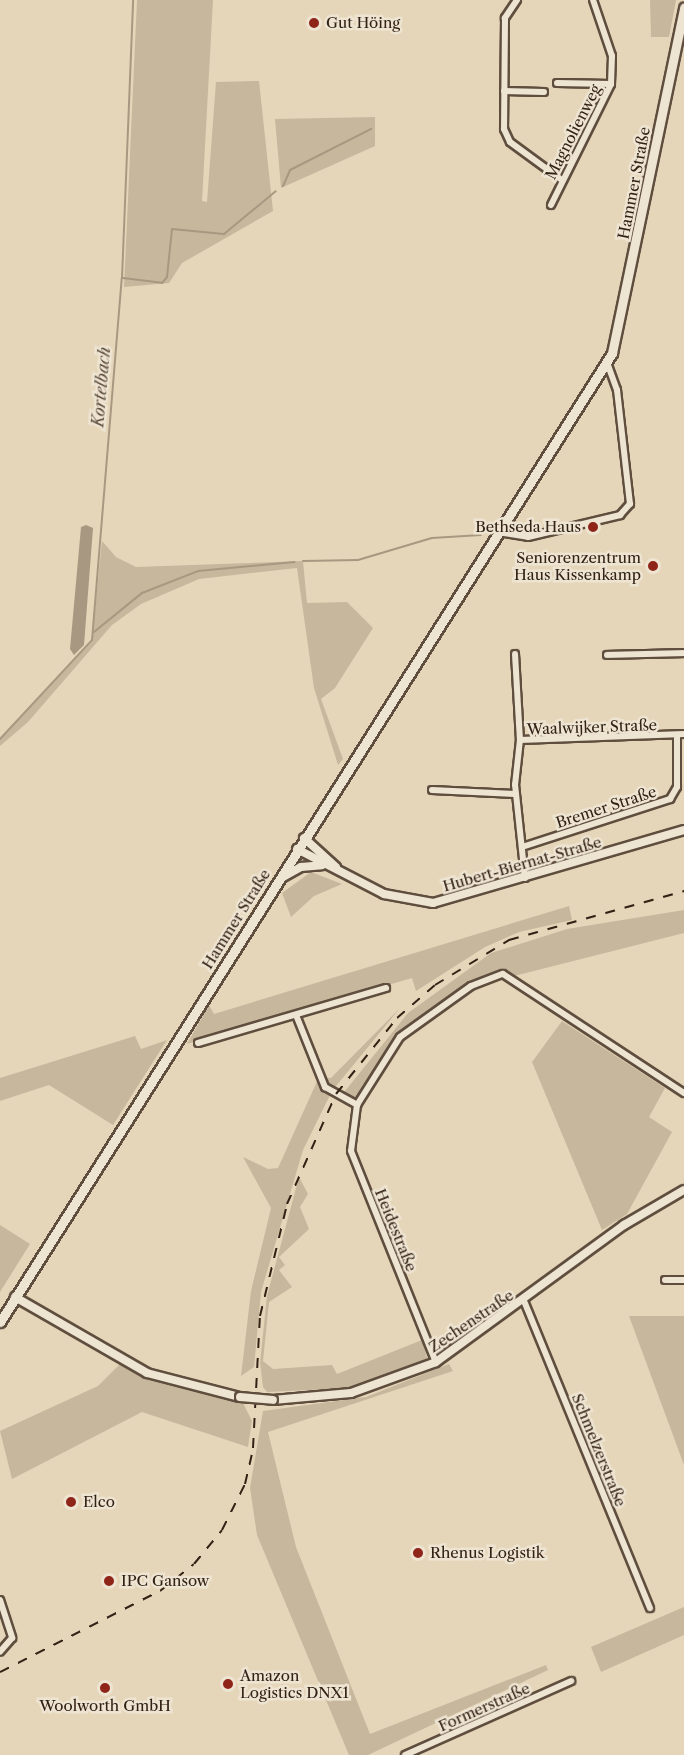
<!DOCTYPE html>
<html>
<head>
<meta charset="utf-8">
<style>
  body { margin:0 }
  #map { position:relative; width:684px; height:1755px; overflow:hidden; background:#e5d6b9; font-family:"Libre Caslon Text",serif }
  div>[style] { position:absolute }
  .green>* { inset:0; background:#c7b79d }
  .water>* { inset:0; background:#a89881 }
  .stream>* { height:2px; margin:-1px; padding:0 1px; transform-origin:1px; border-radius:1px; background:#a89881 }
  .roads { filter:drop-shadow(2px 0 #5f4e3e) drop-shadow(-2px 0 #5f4e3e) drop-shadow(0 2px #5f4e3e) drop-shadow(0 -2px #5f4e3e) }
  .minor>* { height:6px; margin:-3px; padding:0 3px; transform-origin:3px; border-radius:3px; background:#eee4d2 }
  .tertiary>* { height:8px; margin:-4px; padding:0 4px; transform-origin:4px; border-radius:4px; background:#eee4d2 }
  .secondary>* { height:9px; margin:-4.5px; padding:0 4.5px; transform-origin:4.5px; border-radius:4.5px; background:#eee4d2 }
  .rail>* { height:2px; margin-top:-1px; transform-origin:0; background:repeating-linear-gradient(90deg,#322115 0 10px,transparent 0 20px) }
  .bridges { filter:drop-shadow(2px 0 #5f4e3e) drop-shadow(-2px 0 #5f4e3e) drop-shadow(0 2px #5f4e3e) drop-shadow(0 -2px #5f4e3e) }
  .tertiary-bridge>* { height:8px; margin:-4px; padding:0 4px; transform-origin:4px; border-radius:4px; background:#eee4d2 }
  .dots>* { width:16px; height:16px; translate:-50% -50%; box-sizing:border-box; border:3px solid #eee4d2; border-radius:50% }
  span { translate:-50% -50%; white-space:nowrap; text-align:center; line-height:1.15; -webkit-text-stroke:5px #eee4d2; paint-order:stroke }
  .poi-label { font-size:15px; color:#322115 }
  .left { translate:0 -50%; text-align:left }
  .right { translate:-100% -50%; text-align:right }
  .street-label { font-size:15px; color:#322115 }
  .water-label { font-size:16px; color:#5b4b3b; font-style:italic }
</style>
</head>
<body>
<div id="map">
  <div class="green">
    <i style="clip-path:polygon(137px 0,213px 0,202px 201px,207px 202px,216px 82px,259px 81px,273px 211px,182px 263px,169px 283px,124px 287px)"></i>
    <i style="clip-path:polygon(650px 0,676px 0,669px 37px,651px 37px)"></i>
    <i style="clip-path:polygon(375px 117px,375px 146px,281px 188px,275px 119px)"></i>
    <i style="clip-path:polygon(102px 541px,116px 557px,136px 567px,303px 561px,307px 603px,347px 602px,373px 628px,335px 688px,321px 699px,343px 759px,338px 765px,314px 688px,297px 568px,199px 579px,141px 604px,112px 625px,28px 722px,0 746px,0 739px,92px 640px)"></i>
    <i style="clip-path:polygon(311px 872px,342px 884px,314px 896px,291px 917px,282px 893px)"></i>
    <i style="clip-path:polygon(569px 906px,572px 920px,519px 932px,485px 947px,416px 991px,412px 978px,187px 1044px,209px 1005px,214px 1014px)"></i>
    <i style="clip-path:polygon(684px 910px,684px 933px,514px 976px,492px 975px,434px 1009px,400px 1037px,357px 1105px,341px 1096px,408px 1013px,491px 953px,567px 929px)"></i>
    <i style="clip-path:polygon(400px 1008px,332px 1091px,303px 1150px,261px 1292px,254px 1367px,241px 1376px,251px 1291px,271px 1208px,243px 1157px,268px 1169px,278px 1168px,319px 1077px,331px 1078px)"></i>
    <i style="clip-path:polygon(562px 1021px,665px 1088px,649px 1117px,672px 1132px,627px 1214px,602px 1230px,532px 1062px)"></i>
    <i style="clip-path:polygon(135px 1036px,141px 1049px,167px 1040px,113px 1125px,49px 1085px,0 1101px,0 1078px)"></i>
    <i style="clip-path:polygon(299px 1177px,308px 1194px,300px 1207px,309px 1229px,279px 1257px,285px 1265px,279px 1270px,292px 1287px,269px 1302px,263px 1361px,273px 1369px,332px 1365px,337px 1374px,422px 1340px,428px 1361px,350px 1388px,267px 1392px,263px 1387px,260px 1363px,267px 1296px)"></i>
    <i style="clip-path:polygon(0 1225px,30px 1244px,0 1292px)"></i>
    <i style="clip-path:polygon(629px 1316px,684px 1316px,684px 1465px)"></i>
    <i style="clip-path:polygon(123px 1361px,240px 1397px,252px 1421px,248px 1447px,142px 1412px,12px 1479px,0 1431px,98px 1386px)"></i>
    <i style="clip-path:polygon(449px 1364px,453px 1371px,268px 1432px,296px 1547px,370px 1734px,546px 1665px,548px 1670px,368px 1755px,349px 1755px,257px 1535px,250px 1488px,263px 1411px,366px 1397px)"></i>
    <i style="clip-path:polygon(684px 1607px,684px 1635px,601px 1672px,591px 1647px)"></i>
  </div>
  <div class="water">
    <i style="clip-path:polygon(86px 525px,93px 528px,84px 645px,74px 655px,70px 649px,81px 527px)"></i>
  </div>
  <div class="stream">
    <i style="left:283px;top:186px;width:17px;rotate:-66deg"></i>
    <i style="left:290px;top:170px;width:91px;rotate:-26.8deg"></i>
    <i style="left:123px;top:278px;width:39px;rotate:7deg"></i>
    <i style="left:162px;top:283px;width:8px;rotate:-50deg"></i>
    <i style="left:167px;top:277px;width:48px;rotate:-84.1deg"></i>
    <i style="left:172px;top:229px;width:52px;rotate:5.5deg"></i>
    <i style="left:224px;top:234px;width:67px;rotate:-39.6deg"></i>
    <i style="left:303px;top:561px;width:55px;rotate:-1deg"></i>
    <i style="left:358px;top:560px;width:77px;rotate:-16.6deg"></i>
    <i style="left:432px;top:538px;width:49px;rotate:-3.5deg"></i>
    <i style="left:94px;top:632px;width:62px;rotate:-39.1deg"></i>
    <i style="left:142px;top:593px;width:60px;rotate:-21.4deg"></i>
    <i style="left:198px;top:571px;width:97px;rotate:-5.3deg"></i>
    <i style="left:0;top:739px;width:135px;rotate:-47.1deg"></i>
    <i style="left:92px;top:640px;width:363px;rotate:-85.3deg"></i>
    <i style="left:122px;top:278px;width:278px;rotate:-87.7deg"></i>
  </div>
  <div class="roads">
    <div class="minor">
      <i style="left:517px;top:0;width:22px;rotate:124deg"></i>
      <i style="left:505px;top:18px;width:111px;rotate:90.5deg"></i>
      <i style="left:504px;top:129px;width:14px;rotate:65deg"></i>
      <i style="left:510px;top:142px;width:64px;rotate:36.2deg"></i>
      <i style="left:557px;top:83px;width:54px;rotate:1.1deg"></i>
      <i style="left:504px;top:91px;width:40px;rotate:1.4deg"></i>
      <i style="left:551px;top:205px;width:135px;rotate:-63.6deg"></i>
      <i style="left:611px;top:84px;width:28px;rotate:-88deg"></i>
      <i style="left:612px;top:56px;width:59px;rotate:-108.7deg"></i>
      <i style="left:498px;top:532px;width:30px;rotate:9deg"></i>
      <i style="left:528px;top:537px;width:95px;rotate:-13.4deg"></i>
      <i style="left:620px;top:515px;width:15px;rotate:-48deg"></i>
      <i style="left:630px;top:504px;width:115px;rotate:-96.5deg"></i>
      <i style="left:617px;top:390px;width:30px;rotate:-110deg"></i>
      <i style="left:515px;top:654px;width:86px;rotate:86.7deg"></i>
      <i style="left:607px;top:655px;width:77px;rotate:-1.5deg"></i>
      <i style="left:432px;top:790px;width:83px;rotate:2.8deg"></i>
      <i style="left:522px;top:847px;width:156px;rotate:-18deg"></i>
      <i style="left:670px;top:799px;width:14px;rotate:-60deg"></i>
      <i style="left:677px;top:787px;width:51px;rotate:-90deg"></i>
      <i style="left:525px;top:878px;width:94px;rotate:-96.1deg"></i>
      <i style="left:515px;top:785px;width:45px;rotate:-83.7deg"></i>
      <i style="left:520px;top:740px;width:164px;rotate:-2.1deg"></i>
      <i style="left:296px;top:1015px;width:78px;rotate:68.1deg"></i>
      <i style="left:325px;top:1087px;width:37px;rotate:29deg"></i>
      <i style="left:357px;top:1105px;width:80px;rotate:-57.7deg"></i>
      <i style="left:400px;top:1037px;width:87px;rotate:-35.7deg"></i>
      <i style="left:471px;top:986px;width:34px;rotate:-21deg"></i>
      <i style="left:503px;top:974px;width:217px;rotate:33.3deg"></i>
      <i style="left:198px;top:1043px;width:196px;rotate:-16.3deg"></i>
      <i style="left:357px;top:1105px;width:46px;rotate:97.4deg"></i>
      <i style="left:351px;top:1151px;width:227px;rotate:68.1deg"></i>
      <i style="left:665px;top:1280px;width:19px"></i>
      <i style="left:524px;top:1301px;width:332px;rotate:67.7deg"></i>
      <i style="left:0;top:1600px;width:40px;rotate:72deg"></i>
      <i style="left:12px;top:1638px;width:18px;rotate:131deg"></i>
      <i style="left:405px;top:1755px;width:182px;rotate:-24deg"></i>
    </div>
    <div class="tertiary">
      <i style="left:304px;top:838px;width:43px;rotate:42.2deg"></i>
      <i style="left:297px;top:849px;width:98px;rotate:27.3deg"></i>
      <i style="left:384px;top:894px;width:50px;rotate:10.4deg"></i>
      <i style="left:433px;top:903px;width:261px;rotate:-16.2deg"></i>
      <i style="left:283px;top:877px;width:21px;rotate:-29deg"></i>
      <i style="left:301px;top:867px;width:21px;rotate:-5deg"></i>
      <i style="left:15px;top:1297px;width:152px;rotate:29.9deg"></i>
      <i style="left:147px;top:1373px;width:96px;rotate:14.5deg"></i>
      <i style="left:273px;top:1400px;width:78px;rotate:-5.1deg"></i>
      <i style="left:351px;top:1393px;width:90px;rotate:-20deg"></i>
      <i style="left:436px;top:1362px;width:233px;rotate:-36.1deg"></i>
      <i style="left:624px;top:1225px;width:69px;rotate:-30.3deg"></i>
    </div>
    <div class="secondary">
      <i style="left:0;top:1322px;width:1146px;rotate:-57.72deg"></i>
      <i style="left:612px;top:353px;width:353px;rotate:-78.2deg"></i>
    </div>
  </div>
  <div class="rail">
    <i style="left:0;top:1672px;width:179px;rotate:-26.9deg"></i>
    <i style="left:160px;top:1591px;width:43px;rotate:-38.5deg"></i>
    <i style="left:194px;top:1564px;width:44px;rotate:-50.5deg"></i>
    <i style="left:222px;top:1530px;width:51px;rotate:-63.4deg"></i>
    <i style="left:245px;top:1484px;width:37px;rotate:-77deg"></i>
    <i style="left:253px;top:1448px;width:132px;rotate:-87deg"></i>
    <i style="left:260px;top:1316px;width:115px;rotate:-76.4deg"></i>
    <i style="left:287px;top:1204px;width:120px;rotate:-66deg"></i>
    <i style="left:336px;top:1094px;width:97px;rotate:-51.2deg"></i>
    <i style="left:397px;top:1018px;width:50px;rotate:-41deg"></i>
    <i style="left:435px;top:985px;width:87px;rotate:-31.3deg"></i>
    <i style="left:509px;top:940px;width:182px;rotate:-15.6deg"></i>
  </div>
  <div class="bridges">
    <div class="tertiary-bridge">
      <i style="left:240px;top:1397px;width:33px;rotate:5deg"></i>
    </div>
  </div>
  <div class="dots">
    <i style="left:314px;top:23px;background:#8f2418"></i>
    <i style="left:593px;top:527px;background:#8f2418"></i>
    <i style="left:653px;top:566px;background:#8f2418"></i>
    <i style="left:71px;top:1502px;background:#8f2418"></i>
    <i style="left:418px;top:1553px;background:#8f2418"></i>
    <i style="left:109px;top:1581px;background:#8f2418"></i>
    <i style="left:228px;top:1684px;background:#8f2418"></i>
    <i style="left:105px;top:1688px;background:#8f2418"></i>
  </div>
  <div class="poi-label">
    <span class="left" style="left:326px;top:23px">Gut Höing</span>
    <span class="right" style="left:581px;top:527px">Bethseda Haus</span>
    <span class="right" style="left:641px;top:566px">Seniorenzentrum<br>Haus Kissenkamp</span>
    <span class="left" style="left:83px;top:1502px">Elco</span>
    <span class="left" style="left:430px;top:1553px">Rhenus Logistik</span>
    <span class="left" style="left:121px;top:1581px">IPC Gansow</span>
    <span class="left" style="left:240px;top:1684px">Amazon<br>Logistics DNX1</span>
    <span style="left:105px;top:1706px">Woolworth GmbH</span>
  </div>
  <div class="street-label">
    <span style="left:573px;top:132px;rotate:-63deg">Magnolienweg</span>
    <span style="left:634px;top:183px;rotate:-79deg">Hammer Straße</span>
    <span style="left:592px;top:727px;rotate:-2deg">Waalwijker Straße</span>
    <span style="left:606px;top:807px;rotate:-18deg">Bremer Straße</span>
    <span style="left:522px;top:864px;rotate:-16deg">Hubert-Biernat-Straße</span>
    <span style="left:236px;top:919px;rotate:-58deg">Hammer Straße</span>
    <span style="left:396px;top:1230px;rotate:68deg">Heidestraße</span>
    <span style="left:471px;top:1321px;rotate:-34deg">Zechenstraße</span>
    <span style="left:599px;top:1450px;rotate:68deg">Schmelzerstraße</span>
    <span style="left:484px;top:1707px;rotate:-24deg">Formerstraße</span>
  </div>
  <div class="water-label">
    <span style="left:101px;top:387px;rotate:-85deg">Kortelbach</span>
  </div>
</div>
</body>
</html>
